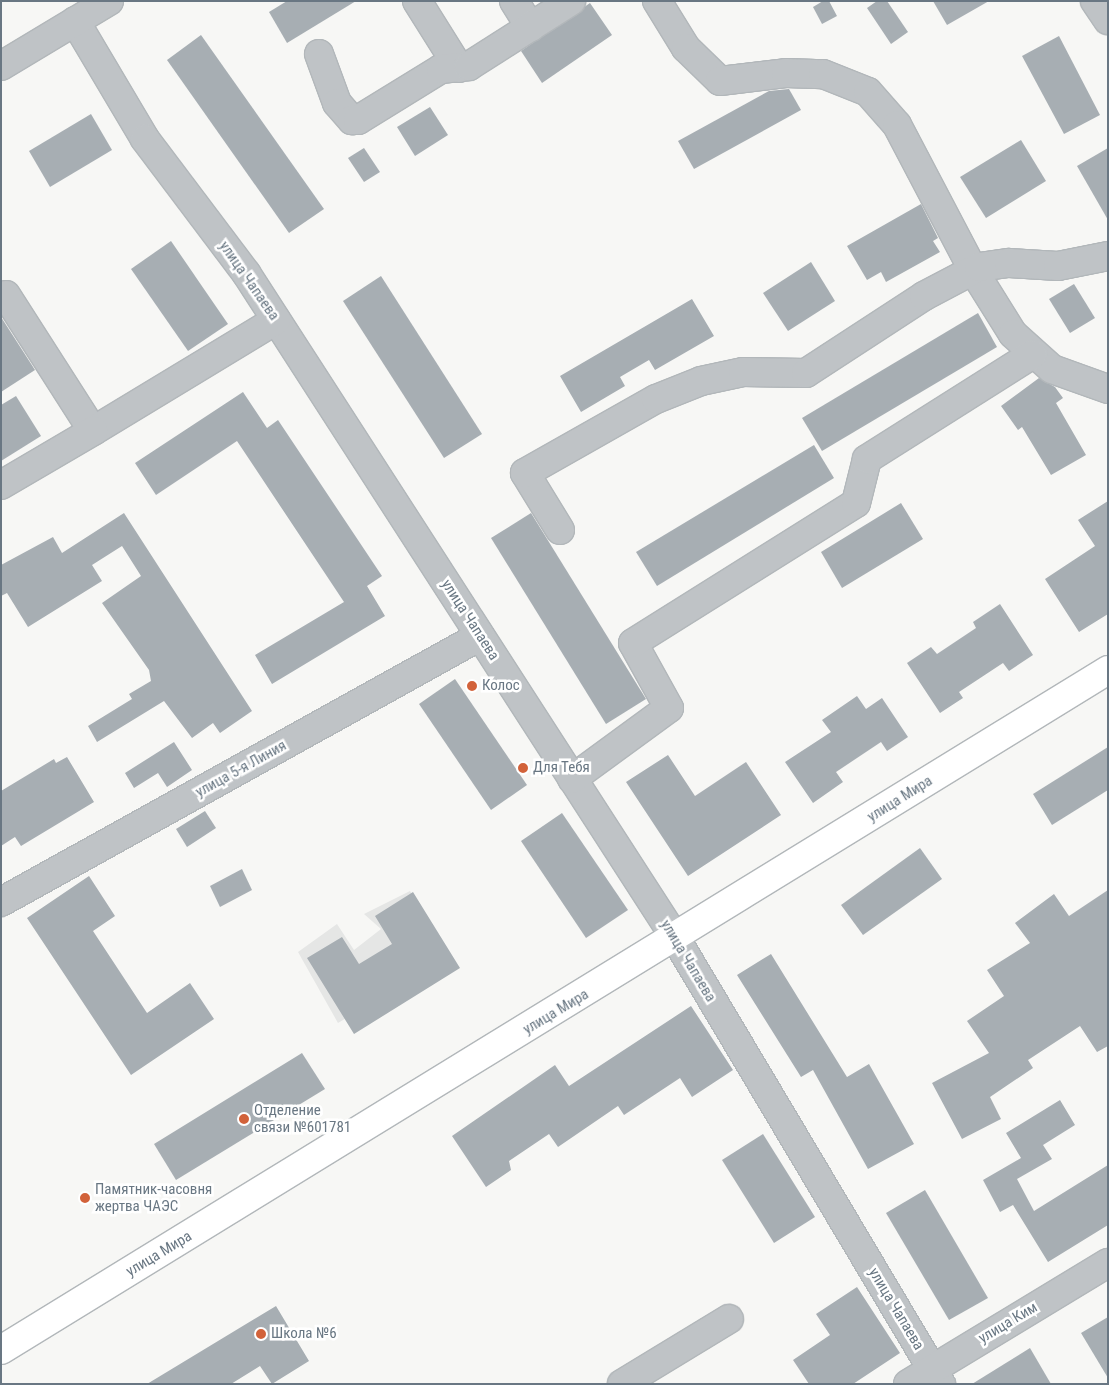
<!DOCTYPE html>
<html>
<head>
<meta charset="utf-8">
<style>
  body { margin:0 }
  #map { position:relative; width:1109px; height:1385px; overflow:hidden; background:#f7f7f5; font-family:"Roboto Condensed",sans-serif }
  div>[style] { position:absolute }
  .built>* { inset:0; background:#e5e6e5 }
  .building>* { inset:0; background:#a7aeb3 }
  .roads { filter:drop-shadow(1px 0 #b2b7ba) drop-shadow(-1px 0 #b2b7ba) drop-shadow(0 1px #b2b7ba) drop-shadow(0 -1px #b2b7ba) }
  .minor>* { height:28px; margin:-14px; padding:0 14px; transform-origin:14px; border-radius:14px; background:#bfc3c6 }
  .major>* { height:28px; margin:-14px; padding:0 14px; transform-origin:14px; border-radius:14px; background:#fff }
  .dots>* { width:14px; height:14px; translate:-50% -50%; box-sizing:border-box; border:2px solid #fff; border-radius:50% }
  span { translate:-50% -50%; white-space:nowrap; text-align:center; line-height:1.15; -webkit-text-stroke:5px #fff; paint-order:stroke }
  .street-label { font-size:15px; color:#697783 }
  .poi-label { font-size:15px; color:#697783 }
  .left { translate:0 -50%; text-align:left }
  .frame { position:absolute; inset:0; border:2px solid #697783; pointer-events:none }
</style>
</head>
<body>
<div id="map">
  <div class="built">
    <i style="clip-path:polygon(410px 891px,450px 956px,338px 1023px,298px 952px,337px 924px,354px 950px,381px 929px,364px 914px)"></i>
  </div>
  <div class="building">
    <i style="clip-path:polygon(287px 1px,356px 1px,287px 43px,269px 12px)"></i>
    <i style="clip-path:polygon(823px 1px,829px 1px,837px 16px,822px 24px,813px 7px)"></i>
    <i style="clip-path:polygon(877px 1px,887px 1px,908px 32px,891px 44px,867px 8px)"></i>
    <i style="clip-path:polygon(933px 1px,989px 1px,947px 25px)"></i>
    <i style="clip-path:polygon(590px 3px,612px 35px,542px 83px,521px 51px)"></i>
    <i style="clip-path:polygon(201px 35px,324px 209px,289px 233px,167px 60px)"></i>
    <i style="clip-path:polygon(1059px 36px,1100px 115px,1064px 134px,1022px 56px)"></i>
    <i style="clip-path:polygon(789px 89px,801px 110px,694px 169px,678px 141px,769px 91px)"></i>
    <i style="clip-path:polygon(430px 107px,448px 135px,415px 156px,397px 127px)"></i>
    <i style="clip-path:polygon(91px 114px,112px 150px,50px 187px,29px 151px)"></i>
    <i style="clip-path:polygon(1021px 140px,1046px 181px,986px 218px,960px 177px)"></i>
    <i style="clip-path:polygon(364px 148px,380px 172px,364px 182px,348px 158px)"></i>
    <i style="clip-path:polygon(1108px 148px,1108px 220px,1077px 166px)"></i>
    <i style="clip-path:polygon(921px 204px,938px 238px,933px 241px,940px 252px,886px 282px,881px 272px,867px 280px,847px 246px)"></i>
    <i style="clip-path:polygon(171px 241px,228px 324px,188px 351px,131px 269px)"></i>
    <i style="clip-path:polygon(811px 262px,835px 301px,788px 331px,763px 293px)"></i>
    <i style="clip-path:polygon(381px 276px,482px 434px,444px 458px,343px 301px)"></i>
    <i style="clip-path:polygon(1074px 284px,1095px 318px,1070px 333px,1049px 299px)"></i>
    <i style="clip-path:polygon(692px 299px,714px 336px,655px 370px,649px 360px,620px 377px,625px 386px,581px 412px,560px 376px)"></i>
    <i style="clip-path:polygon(978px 313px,997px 347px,822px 451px,802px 418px)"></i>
    <i style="clip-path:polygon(1px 317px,35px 370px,1px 392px)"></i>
    <i style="clip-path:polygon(1039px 378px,1055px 387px,1063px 398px,1056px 403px,1086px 455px,1051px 475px,1022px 427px,1018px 430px,1001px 406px)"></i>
    <i style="clip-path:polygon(243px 392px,267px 428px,278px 420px,382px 576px,367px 586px,385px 616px,272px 684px,255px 655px,344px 602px,237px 441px,156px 495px,135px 463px)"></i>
    <i style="clip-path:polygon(16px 396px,41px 436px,1px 461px,1px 405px)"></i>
    <i style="clip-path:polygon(814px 445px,834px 478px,657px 586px,636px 552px)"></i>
    <i style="clip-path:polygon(1108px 501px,1108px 614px,1079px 632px,1045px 579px,1095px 546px,1078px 520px)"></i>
    <i style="clip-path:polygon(901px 503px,923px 539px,842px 588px,821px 552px)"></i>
    <i style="clip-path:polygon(124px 513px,252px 711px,220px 733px,213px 723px,192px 738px,164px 701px,97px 742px,88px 726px,132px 699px,129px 694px,151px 681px,149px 670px,102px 603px,141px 576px,122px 546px,92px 565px,102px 581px,28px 627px,7px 593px,1px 596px,1px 565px,53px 537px,62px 553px)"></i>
    <i style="clip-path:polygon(531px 513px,646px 699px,606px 724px,491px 538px)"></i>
    <i style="clip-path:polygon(1000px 604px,1033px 655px,1009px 671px,1003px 663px,959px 692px,963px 698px,940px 713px,907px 663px,931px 647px,937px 654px,976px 628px,973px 622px)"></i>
    <i style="clip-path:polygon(455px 679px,527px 785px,491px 810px,419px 704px)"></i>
    <i style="clip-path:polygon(857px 696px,866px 709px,882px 698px,908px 737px,887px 751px,881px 742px,836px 772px,843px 782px,813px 803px,785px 762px,831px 732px,822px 720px)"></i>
    <i style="clip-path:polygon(174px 742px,192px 770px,167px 787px,158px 773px,134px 788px,125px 773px)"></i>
    <i style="clip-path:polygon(1108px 747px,1108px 790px,1052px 825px,1033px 794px)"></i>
    <i style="clip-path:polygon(668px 755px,695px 796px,746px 762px,781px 815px,688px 876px,626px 782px)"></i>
    <i style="clip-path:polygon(67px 757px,94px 802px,21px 846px,15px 837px,1px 846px,1px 791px,54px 759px,56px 763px)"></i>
    <i style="clip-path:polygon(205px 811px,216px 828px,187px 847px,176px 829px)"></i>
    <i style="clip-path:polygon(562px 813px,628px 910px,586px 938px,521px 841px)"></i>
    <i style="clip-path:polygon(920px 848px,942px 879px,863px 935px,841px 905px)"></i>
    <i style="clip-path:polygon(242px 869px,252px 890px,220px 907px,210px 886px)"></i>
    <i style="clip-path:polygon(89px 876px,115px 916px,93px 931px,147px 1013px,190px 983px,214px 1019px,131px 1075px,27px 918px)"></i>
    <i style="clip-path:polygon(1108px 890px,1108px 1046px,1097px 1052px,1080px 1026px,1028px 1060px,1033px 1068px,990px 1097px,1001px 1119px,962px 1139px,932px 1083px,989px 1053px,967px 1021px,1004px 996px,987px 970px,1030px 943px,1015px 923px,1054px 894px,1069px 916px)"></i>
    <i style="clip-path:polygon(413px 892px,460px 968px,354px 1034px,307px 958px,342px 937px,359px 964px,392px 944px,375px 916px)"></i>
    <i style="clip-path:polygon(771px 954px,847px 1077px,869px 1064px,914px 1144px,868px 1169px,813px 1070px,801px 1077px,737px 975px)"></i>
    <i style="clip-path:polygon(691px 1006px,733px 1070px,692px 1097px,680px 1078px,624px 1115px,618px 1106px,558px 1147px,549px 1134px,509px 1161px,511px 1170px,486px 1187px,452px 1136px,555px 1065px,569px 1086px)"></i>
    <i style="clip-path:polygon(302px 1053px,325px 1089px,176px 1180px,154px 1144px)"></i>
    <i style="clip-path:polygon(1060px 1100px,1075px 1125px,1043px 1145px,1052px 1159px,1017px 1179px,1034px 1211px,1108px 1165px,1108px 1225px,1048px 1262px,1013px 1205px,1000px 1212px,983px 1180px,1021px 1158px,1006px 1133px)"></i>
    <i style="clip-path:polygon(763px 1134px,815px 1217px,774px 1243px,722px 1160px)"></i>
    <i style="clip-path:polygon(925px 1190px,988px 1298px,949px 1320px,886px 1213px)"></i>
    <i style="clip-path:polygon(857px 1287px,900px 1353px,853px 1384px,809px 1384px,793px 1360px,830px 1335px,816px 1314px)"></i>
    <i style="clip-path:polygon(276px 1306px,309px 1361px,272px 1384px,260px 1366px,231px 1384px,147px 1384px)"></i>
    <i style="clip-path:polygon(1108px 1317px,1108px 1378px,1081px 1333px)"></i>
    <i style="clip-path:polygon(1030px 1348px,1051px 1384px,972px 1384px)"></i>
  </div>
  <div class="roads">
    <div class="minor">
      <i style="left:417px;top:1px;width:79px;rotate:57.9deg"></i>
      <i style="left:514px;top:1px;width:31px;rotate:58deg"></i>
      <i style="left:657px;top:1px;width:55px;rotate:58.3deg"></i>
      <i style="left:686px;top:48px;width:47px;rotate:44.1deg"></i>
      <i style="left:720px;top:81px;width:66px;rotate:-6.9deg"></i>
      <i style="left:786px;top:73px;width:37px;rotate:2deg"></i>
      <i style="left:823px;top:74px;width:48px;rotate:21.8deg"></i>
      <i style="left:868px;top:92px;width:44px;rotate:48.7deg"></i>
      <i style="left:897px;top:125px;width:164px;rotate:62.3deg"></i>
      <i style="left:973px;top:270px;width:75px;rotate:58deg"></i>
      <i style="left:1013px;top:334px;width:52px;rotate:41.9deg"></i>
      <i style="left:1052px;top:369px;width:59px;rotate:19.7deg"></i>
      <i style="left:1095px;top:1px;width:23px;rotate:56deg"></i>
      <i style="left:75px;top:21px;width:137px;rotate:59.3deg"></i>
      <i style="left:145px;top:139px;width:168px;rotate:53deg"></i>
      <i style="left:246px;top:273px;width:793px;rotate:57.15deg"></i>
      <i style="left:676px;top:939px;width:518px;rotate:59.23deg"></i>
      <i style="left:319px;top:54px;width:52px;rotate:69.8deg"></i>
      <i style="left:337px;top:103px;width:23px;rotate:49deg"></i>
      <i style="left:352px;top:120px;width:6px"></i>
      <i style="left:358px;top:120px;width:97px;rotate:-31.6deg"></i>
      <i style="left:441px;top:69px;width:28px;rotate:-6deg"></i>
      <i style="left:469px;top:66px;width:121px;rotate:-32.5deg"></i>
      <i style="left:1px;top:66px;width:126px;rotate:-31deg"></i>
      <i style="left:6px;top:295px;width:161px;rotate:57.4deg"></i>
      <i style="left:93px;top:431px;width:214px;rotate:-31.2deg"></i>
      <i style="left:1px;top:485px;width:107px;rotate:-30.4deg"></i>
      <i style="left:560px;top:530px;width:67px;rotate:-121.6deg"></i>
      <i style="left:525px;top:473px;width:150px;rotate:-29.5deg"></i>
      <i style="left:656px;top:399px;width:48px;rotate:-21.8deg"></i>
      <i style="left:701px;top:381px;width:43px;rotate:-12.1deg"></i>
      <i style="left:743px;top:372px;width:63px;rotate:0.9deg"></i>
      <i style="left:806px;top:373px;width:141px;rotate:-33.1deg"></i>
      <i style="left:924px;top:296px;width:62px;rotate:-27.8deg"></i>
      <i style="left:979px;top:267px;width:30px;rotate:-8deg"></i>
      <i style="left:1009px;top:263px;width:49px;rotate:3.5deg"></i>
      <i style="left:1058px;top:266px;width:51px;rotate:-11.3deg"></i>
      <i style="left:572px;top:779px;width:120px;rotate:-36.2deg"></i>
      <i style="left:669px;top:708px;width:74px;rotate:-119deg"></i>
      <i style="left:633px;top:643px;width:263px;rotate:-32.1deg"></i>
      <i style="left:856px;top:503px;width:45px;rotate:-76deg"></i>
      <i style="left:867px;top:459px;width:196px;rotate:-32.3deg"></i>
      <i style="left:1px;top:902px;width:548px;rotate:-29.04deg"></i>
      <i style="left:622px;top:1384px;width:125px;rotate:-31.3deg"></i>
      <i style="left:908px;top:1384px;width:234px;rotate:-31.2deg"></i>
    </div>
    <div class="major">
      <i style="left:1px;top:1350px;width:1299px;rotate:-31.56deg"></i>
    </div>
  </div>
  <div class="dots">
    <i style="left:472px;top:686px;background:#d2623a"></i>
    <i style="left:523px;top:768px;background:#d2623a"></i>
    <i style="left:244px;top:1119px;background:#d2623a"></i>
    <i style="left:85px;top:1198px;background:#d2623a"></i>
    <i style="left:261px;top:1334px;background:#d2623a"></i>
  </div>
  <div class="street-label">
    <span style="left:249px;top:281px;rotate:55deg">улица Чапаева</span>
    <span style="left:470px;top:620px;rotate:57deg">улица Чапаева</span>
    <span style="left:241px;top:769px;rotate:-29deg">улица 5-я Линия</span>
    <span style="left:900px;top:799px;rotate:-32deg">улица Мира</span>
    <span style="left:688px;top:961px;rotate:59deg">улица Чапаева</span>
    <span style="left:556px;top:1012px;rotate:-31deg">улица Мира</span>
    <span style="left:159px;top:1254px;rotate:-31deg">улица Мира</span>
    <span style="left:896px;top:1309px;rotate:59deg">улица Чапаева</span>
    <span style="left:1008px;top:1323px;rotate:-31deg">улица Ким</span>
  </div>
  <div class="poi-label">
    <span class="left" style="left:482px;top:686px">Колос</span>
    <span class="left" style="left:533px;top:768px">Для Тебя</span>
    <span class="left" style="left:254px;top:1119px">Отделение<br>связи №601781</span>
    <span class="left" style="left:95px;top:1198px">Памятник-часовня<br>жертва ЧАЭС</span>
    <span class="left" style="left:271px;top:1334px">Школа №6</span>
  </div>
  <div class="frame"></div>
</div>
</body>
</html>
